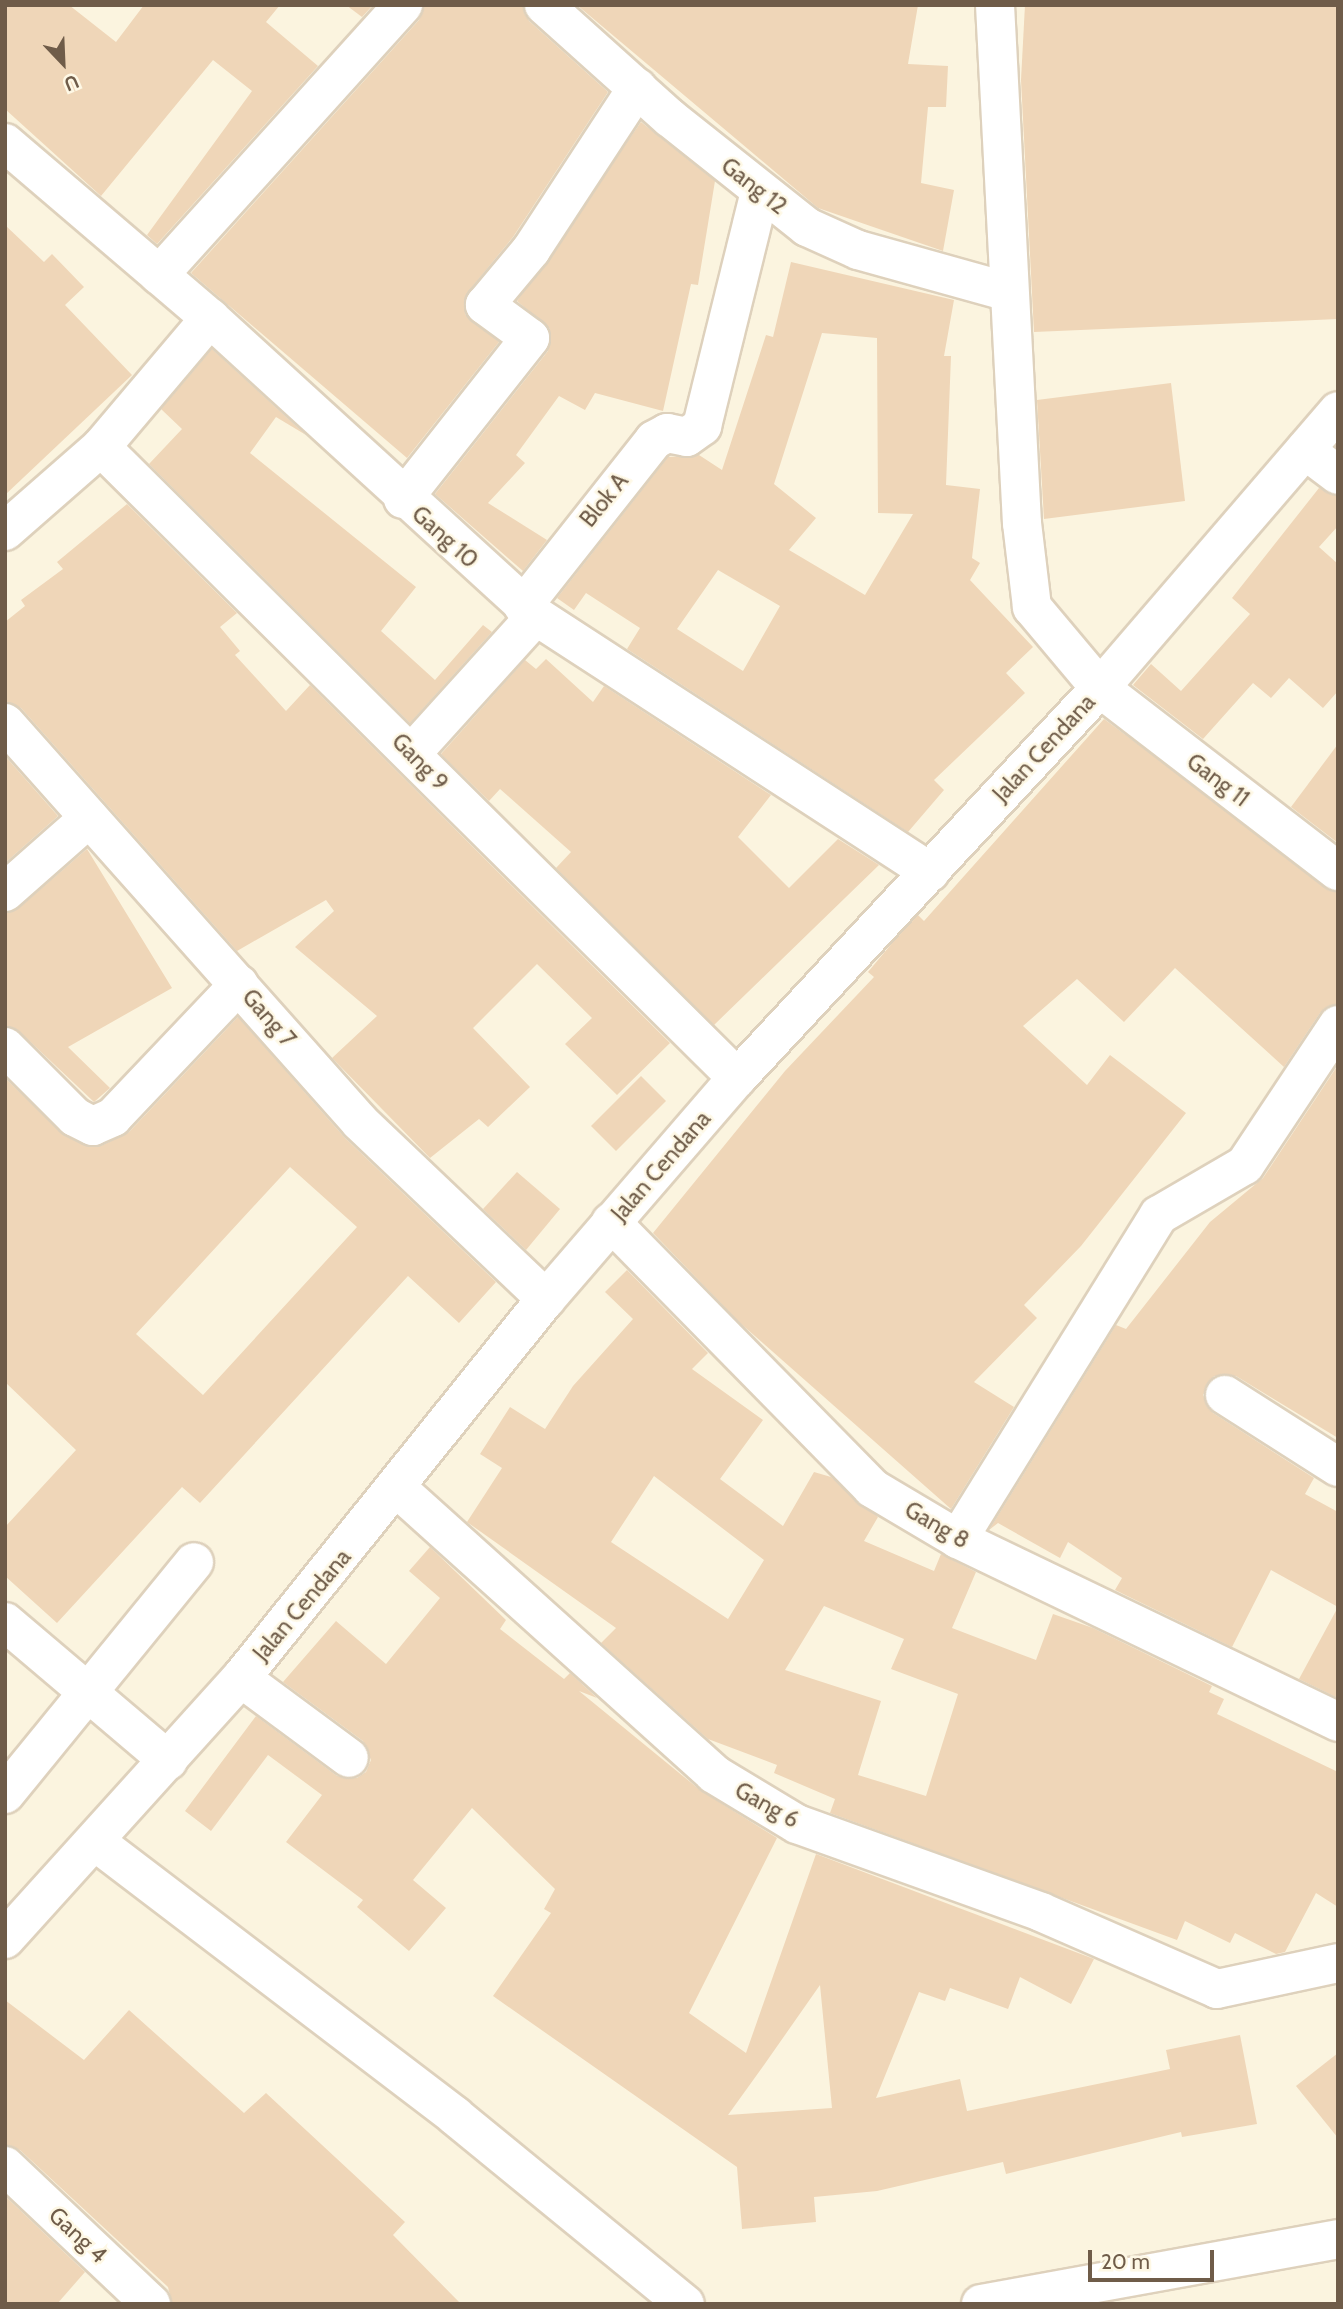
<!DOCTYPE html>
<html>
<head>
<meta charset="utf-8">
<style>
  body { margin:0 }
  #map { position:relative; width:1343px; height:2309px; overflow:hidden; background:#fbf4df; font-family:Cabin,sans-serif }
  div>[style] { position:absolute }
  .building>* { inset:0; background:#efd6b8 }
  .roads { filter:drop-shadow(2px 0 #ded1bc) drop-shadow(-2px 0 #ded1bc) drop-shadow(0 2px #ded1bc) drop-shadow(0 -2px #ded1bc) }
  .minor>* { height:38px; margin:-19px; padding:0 19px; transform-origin:19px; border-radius:19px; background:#fff }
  span { translate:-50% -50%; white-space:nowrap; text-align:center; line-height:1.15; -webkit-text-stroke:5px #fef8e5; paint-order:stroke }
  .street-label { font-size:23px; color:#6f5c49 }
  .frame { position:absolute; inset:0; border:7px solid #6f5c49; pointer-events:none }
  .north { position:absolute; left:28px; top:28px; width:70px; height:70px; -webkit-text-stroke:5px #fef8e5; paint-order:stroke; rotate:157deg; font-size:19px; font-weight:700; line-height:28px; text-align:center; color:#6f5c49 }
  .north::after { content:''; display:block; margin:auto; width:24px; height:32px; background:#6f5c49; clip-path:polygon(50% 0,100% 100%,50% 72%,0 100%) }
  .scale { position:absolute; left:1088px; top:2250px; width:126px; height:32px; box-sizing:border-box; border:4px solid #6f5c49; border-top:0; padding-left:9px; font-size:21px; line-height:24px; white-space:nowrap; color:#6f5c49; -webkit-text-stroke:5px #fef8e5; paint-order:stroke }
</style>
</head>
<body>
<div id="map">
  <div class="building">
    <i style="clip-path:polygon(5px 5px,69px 5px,116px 42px,144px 5px,280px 5px,266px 22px,318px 66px,157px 244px,147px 235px,252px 91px,213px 60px,101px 196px,5px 109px)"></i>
    <i style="clip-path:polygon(346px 5px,373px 5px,362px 17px)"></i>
    <i style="clip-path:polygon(424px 5px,523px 5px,529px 21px,608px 92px,513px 237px,468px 292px,465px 314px,499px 342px,407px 458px,191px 273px,419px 20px)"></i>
    <i style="clip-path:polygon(577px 5px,918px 5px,908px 64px,948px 66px,946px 107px,928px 107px,921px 183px,954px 190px,943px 251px,818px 208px)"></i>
    <i style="clip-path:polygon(1025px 5px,1338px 5px,1338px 319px,1034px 332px,1021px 80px)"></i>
    <i style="clip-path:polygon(641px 122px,715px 181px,698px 285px,691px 284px,663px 411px,595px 393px,585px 410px,559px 396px,516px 455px,525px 463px,488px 503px,547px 540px,523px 571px,435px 494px,548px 351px,550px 329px,517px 301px)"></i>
    <i style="clip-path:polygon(5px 225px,44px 262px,52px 254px,84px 287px,65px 305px,132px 375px,5px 495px)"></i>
    <i style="clip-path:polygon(evenodd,791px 262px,954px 300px,944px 356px,951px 356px,946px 485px,980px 489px,972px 558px,980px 563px,970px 580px,1033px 647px,1006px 673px,1025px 693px,934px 780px,944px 790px,908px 832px,627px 649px,640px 628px,586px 593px,574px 610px,557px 598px,668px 457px,699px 455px,722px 470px,766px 335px,773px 337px,791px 262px,822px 333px,877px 338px,878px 513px,913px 514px,865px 595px,789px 550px,816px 518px,774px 484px,822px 333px,791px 262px,718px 570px,780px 606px,743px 671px,677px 629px,718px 570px)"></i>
    <i style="clip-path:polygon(212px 349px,306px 435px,276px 417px,250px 453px,416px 587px,381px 631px,435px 680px,483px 625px,492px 632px,410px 723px,149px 464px,182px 429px,161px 409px)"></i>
    <i style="clip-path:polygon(1171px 383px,1185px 501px,1044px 519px,1037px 400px)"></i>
    <i style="clip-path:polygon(1319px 488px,1338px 496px,1338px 526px,1319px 547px,1338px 564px,1338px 691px,1323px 708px,1289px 678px,1271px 698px,1253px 683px,1203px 739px,1133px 685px,1151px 664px,1181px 691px,1250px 614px,1232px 598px)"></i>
    <i style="clip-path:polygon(127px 504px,237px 613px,220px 627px,240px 651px,235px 655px,286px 711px,310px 685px,670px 1043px,617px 1095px,565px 1044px,592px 1018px,537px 964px,473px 1028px,530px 1087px,488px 1127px,479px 1119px,430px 1158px,332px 1058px,377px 1016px,295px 947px,334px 911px,326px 900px,237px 951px,21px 708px,5px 702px,5px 622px,25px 606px,21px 600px,63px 569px,57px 562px)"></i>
    <i style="clip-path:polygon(546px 659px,593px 702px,604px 686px,771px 795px,738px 837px,789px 888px,838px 839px,879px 865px,714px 1025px,556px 868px,571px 852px,500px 789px,489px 801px,441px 754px,525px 660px,536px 669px)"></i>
    <i style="clip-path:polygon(1104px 719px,1338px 892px,1338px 1003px,1320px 1013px,1284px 1067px,1175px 968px,1124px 1022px,1077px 979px,1023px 1026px,1087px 1085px,1110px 1055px,1186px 1113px,1081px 1246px,1024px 1305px,1037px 1318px,974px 1382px,1014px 1407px,951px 1509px,739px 1322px,653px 1233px,785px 1071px,874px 977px,868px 972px,893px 942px,918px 915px,924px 921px)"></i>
    <i style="clip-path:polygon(1338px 744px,1338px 843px,1291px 807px)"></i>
    <i style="clip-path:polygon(5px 756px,58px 816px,5px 863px)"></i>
    <i style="clip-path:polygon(87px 849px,172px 988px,68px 1047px,110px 1088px,94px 1102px,20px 1032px,5px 1026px,5px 913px,19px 908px)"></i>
    <i style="clip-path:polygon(evenodd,238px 1017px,345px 1138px,496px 1282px,459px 1323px,408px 1276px,200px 1503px,182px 1487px,57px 1623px,5px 1576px,5px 1527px,76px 1450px,5px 1382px,5px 1078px,65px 1136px,101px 1146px,129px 1132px,238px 1017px,290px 1167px,357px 1227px,203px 1395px,136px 1334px,290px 1167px)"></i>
    <i style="clip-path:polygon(1338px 1065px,1338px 1438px,1236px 1376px,1214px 1376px,1203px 1395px,1213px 1413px,1314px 1478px,1305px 1494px,1338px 1512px,1338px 1607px,1271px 1570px,1232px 1647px,1115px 1590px,1122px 1578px,1068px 1542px,1060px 1558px,998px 1523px,989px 1530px,1116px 1325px,1126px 1329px,1210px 1222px,1263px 1178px)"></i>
    <i style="clip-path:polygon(641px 1076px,666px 1101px,616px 1151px,591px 1126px)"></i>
    <i style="clip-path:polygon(517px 1172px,560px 1209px,526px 1250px,483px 1209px)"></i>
    <i style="clip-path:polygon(evenodd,627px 1270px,708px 1353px,692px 1369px,763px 1420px,720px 1479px,783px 1526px,814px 1472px,831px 1477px,878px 1517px,864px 1541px,934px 1571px,941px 1554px,976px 1572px,952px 1628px,1036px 1660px,1053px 1614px,1093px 1628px,1212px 1686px,1209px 1692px,1224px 1699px,1217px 1714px,1338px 1772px,1338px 1907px,1316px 1893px,1285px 1952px,1276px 1954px,1235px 1933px,1230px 1943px,1185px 1921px,1177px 1940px,830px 1813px,835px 1799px,774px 1773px,777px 1765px,708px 1739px,601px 1643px,616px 1628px,467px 1522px,502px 1468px,480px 1454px,510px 1407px,545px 1429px,573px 1386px,633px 1319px,605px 1292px,627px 1270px,654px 1476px,764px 1560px,728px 1619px,611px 1542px,654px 1476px,627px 1270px,824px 1606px,904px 1639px,891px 1669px,958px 1694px,926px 1796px,858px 1775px,881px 1701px,785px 1670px,824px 1606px)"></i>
    <i style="clip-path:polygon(evenodd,430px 1547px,506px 1620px,500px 1629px,564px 1679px,570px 1673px,597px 1698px,579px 1691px,700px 1790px,777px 1838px,689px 2013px,746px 2053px,816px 1854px,1094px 1959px,1071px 2004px,1020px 1977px,1008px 2009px,950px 1988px,945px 2001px,919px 1992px,876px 2098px,960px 2079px,967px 2111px,1170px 2069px,1166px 2050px,1240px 2035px,1257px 2124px,1182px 2137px,1181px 2132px,1006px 2174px,1003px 2162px,877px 2191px,814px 2197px,816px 2222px,742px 2229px,737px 2167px,493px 1996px,551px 1913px,544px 1909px,555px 1889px,472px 1808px,413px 1880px,446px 1908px,409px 1951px,357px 1907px,363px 1900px,286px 1842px,322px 1795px,268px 1755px,211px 1831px,185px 1811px,256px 1716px,337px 1776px,357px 1778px,366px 1772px,371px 1760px,363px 1741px,283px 1682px,336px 1621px,386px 1664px,440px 1598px,409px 1571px,430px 1547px,820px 1985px,832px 2108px,728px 2115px,764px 2065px,820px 1985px)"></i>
    <i style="clip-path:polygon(1338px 1607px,1338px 1698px,1299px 1679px)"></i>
    <i style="clip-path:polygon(5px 2000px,84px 2060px,129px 2010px,244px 2113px,266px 2093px,405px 2222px,393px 2235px,461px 2304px,172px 2304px,168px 2287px,20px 2150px,5px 2145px)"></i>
    <i style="clip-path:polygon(1338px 2053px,1338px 2138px,1296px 2086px)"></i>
    <i style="clip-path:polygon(5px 2196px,85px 2272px,57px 2304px,5px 2304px)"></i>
  </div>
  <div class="roads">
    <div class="minor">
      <i style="left:544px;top:5px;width:169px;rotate:41.9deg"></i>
      <i style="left:670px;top:118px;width:175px;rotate:38.5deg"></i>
      <i style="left:807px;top:227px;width:56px;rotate:24.3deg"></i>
      <i style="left:858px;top:250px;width:156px;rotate:15.6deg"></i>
      <i style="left:995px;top:5px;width:519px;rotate:87.02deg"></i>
      <i style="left:1022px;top:523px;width:85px;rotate:83.2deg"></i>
      <i style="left:1032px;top:607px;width:106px;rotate:50deg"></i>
      <i style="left:1100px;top:688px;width:300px;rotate:37.6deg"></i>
      <i style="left:5px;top:143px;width:270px;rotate:40.5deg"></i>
      <i style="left:210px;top:318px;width:442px;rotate:42.4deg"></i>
      <i style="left:536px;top:616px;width:470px;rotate:33deg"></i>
      <i style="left:159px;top:275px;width:364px;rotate:-47.9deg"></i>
      <i style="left:101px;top:447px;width:896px;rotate:44.77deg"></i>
      <i style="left:1305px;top:450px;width:41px;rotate:37.1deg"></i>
      <i style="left:403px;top:499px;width:205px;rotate:-51.7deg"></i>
      <i style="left:530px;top:338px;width:56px;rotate:-143.7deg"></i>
      <i style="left:485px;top:305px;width:72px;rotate:-50.1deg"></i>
      <i style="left:531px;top:250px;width:194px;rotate:-56.8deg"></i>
      <i style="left:5px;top:531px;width:128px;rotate:-41.2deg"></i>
      <i style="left:101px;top:447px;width:169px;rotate:-49.8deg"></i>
      <i style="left:523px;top:606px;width:211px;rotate:-51.7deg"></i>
      <i style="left:654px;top:440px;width:15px;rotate:-28deg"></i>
      <i style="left:667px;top:433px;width:20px;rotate:11deg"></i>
      <i style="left:687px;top:437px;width:19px;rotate:-36deg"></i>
      <i style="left:702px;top:426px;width:241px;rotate:-76.1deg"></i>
      <i style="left:5px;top:723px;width:534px;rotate:48.34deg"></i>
      <i style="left:360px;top:1122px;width:257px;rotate:43.6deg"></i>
      <i style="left:412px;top:753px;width:185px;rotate:-47.9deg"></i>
      <i style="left:5px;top:892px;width:112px;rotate:-41.4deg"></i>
      <i style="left:5px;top:1047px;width:99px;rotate:45deg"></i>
      <i style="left:75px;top:1117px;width:20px;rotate:27deg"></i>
      <i style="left:93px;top:1126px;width:22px;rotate:-24deg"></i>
      <i style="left:113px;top:1117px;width:183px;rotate:-46.5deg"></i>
      <i style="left:611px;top:1222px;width:373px;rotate:45.5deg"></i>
      <i style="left:872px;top:1488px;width:100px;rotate:30.7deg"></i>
      <i style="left:958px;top:1539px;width:422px;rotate:25.7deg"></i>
      <i style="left:1225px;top:1395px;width:134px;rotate:32.5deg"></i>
      <i style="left:398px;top:1489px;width:426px;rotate:42deg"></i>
      <i style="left:714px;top:1774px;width:97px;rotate:31.1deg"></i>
      <i style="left:797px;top:1824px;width:259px;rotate:19.8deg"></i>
      <i style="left:1041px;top:1912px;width:192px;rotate:23.6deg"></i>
      <i style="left:1217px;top:1989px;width:124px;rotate:-12.1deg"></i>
      <i style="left:958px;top:1539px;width:381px;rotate:-58.2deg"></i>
      <i style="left:1159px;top:1215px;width:99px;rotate:-30.2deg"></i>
      <i style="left:1245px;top:1165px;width:168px;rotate:-56.4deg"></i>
      <i style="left:5px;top:1622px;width:214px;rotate:40.3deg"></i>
      <i style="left:241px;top:1678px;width:134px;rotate:36.5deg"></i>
      <i style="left:5px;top:1794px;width:299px;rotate:-50.8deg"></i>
      <i style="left:97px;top:1843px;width:450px;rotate:37.3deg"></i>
      <i style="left:455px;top:2116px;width:297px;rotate:39.3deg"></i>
      <i style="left:5px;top:1939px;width:352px;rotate:-47.9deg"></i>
      <i style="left:241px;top:1678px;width:486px;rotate:-51.2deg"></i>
      <i style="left:546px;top:1299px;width:292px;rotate:-49.2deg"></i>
      <i style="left:737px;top:1078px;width:533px;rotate:-47.05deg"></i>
      <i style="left:1100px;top:688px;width:365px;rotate:-49.3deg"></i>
      <i style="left:5px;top:2166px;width:201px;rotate:43.4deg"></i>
      <i style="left:981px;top:2304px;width:363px;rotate:-10.3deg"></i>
    </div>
  </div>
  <div class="street-label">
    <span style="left:754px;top:186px;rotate:38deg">Gang 12</span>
    <span style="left:604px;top:500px;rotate:-51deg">Blok A</span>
    <span style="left:445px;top:537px;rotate:42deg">Gang 10</span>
    <span style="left:1044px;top:748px;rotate:-47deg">Jalan Cendana</span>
    <span style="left:420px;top:762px;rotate:46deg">Gang 9</span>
    <span style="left:1218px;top:780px;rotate:37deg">Gang 11</span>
    <span style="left:269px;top:1018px;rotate:49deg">Gang 7</span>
    <span style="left:661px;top:1166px;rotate:-49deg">Jalan Cendana</span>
    <span style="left:937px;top:1525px;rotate:30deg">Gang 8</span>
    <span style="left:302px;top:1605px;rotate:-50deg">Jalan Cendana</span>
    <span style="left:767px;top:1805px;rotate:29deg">Gang 6</span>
    <span style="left:78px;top:2235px;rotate:43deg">Gang 4</span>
  </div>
  <div class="frame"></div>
  <div class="north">U</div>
  <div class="scale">20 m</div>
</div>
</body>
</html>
